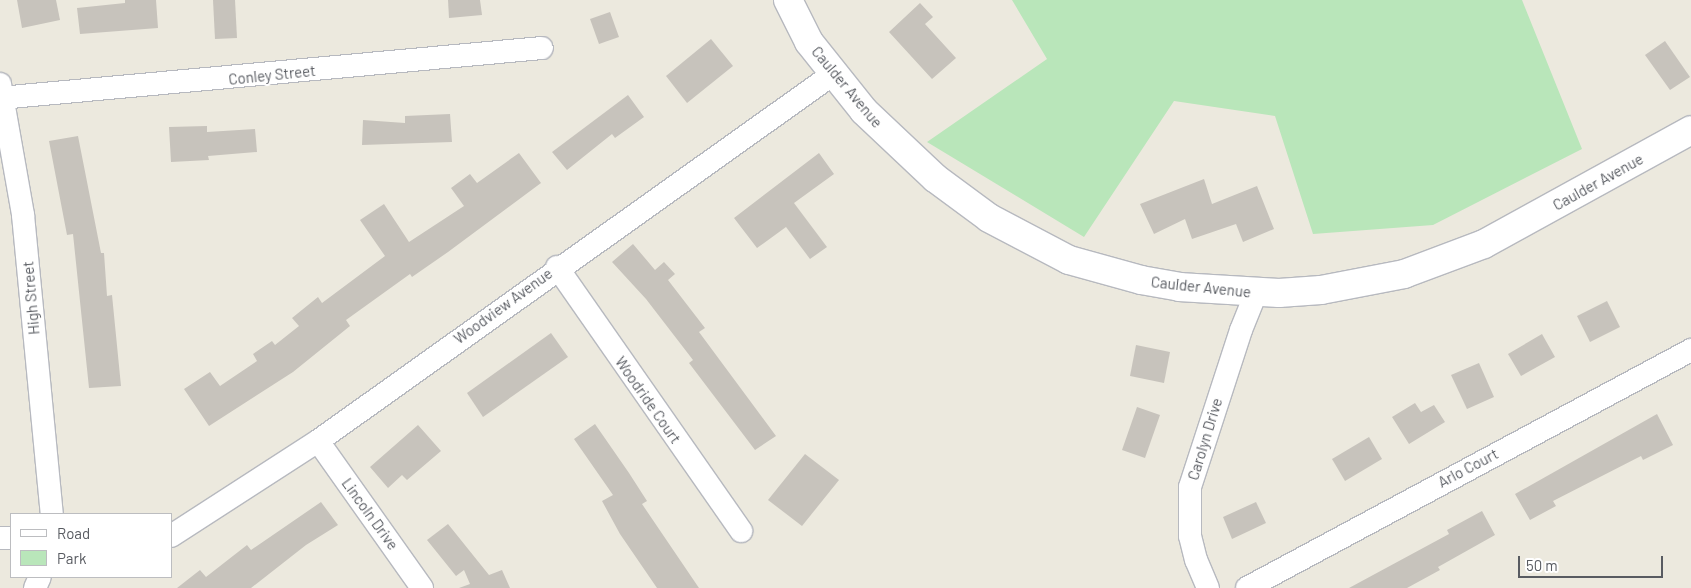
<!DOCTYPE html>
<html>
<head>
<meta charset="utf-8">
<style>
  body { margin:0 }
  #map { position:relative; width:1691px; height:588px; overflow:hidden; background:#ece9de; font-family:Barlow,sans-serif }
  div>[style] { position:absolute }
  .green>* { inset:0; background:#b9e6ba }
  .building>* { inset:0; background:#c7c3bc }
  .roads { filter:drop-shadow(1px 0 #b7b9bf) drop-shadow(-1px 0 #b7b9bf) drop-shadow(0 1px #b7b9bf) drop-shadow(0 -1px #b7b9bf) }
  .street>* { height:22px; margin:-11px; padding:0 11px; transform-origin:11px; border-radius:11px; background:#fff }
  .secondary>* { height:28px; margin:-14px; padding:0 14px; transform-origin:14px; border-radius:14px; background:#fff }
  span { translate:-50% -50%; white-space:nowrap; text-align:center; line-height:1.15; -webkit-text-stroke:4.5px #fff; paint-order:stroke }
  .street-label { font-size:15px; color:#585b61 }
  .legend { position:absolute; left:10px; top:513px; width:162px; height:65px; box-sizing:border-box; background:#fff; border:1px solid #bcbdc0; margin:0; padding:6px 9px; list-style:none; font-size:15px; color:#585b61 }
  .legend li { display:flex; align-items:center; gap:10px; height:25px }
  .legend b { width:25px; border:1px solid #bcbdc0 }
  .scale { position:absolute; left:1518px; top:556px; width:145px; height:22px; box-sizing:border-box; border:2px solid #585b61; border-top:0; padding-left:6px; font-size:15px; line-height:18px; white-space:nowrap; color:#585b61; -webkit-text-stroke:4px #fff; paint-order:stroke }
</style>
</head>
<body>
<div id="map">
  <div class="green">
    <i style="clip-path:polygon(1012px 0,1522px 0,1582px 149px,1433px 225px,1313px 234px,1275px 116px,1174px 101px,1084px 237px,927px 142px,1047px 59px)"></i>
  </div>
  <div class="building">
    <i style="clip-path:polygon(17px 0,56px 0,60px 20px,22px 28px)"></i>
    <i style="clip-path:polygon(125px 0,156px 0,158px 28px,80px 34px,77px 8px,125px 3px)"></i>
    <i style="clip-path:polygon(213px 0,235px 0,237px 38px,215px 39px)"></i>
    <i style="clip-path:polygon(448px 0,480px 0,482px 15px,449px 18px)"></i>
    <i style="clip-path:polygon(920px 3px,933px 17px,925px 24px,956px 58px,932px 79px,889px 32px)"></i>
    <i style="clip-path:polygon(610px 12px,619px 37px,599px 44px,590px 19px)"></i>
    <i style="clip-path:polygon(711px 39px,733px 66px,687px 103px,666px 76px)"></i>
    <i style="clip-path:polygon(1665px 41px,1690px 77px,1670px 90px,1645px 55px)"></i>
    <i style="clip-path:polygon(628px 95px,644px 117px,615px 138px,612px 134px,567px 170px,552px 152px)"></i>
    <i style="clip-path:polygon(450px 114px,452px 142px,362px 145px,363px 120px,405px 123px,405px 116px)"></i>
    <i style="clip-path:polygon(207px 126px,207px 132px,255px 129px,257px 152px,208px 156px,209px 160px,171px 162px,169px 127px)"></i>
    <i style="clip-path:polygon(78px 136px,101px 253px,104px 253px,107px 296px,112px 295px,121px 386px,89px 388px,73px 234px,67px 235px,49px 141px)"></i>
    <i style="clip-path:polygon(519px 153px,541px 183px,448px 252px,412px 277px,410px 274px,346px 320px,350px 326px,293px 372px,209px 426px,184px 389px,210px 372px,220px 386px,257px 361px,253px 354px,272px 341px,275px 345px,299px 326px,292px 318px,318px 297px,322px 303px,385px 256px,360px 220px,384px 204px,409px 242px,464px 206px,451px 188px,470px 174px,477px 183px)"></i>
    <i style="clip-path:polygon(819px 153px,834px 174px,794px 203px,827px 247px,810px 259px,786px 227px,757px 248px,734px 218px)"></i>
    <i style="clip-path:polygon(1204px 179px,1212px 204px,1257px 186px,1274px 229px,1243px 242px,1236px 224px,1192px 239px,1185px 219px,1154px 234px,1140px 204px)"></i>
    <i style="clip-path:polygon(633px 244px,655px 270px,664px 262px,675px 274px,668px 280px,705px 328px,699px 332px,776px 436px,755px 450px,689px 363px,693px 360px,646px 299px,612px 262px)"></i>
    <i style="clip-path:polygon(1607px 301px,1620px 327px,1590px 342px,1577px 316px)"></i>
    <i style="clip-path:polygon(551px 333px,568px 357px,483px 417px,467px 393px)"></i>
    <i style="clip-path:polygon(1542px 334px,1555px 357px,1521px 376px,1508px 354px)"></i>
    <i style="clip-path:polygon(1136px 345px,1170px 352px,1164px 383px,1130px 376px)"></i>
    <i style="clip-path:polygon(1479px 363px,1494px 397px,1467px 409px,1451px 375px)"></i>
    <i style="clip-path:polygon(1415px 403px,1421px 412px,1434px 405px,1445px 422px,1409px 444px,1392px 417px)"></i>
    <i style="clip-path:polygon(1137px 407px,1160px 415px,1145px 458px,1122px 450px)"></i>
    <i style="clip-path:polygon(1657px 414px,1673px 445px,1643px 460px,1641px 456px,1553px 501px,1556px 506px,1530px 520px,1515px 494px)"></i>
    <i style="clip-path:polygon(595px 424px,629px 473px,647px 501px,642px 504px,699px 588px,657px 588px,620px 534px,602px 501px,613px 495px,574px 439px)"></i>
    <i style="clip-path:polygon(418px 425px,441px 451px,407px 480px,402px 475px,388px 488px,370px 467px)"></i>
    <i style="clip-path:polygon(1369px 437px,1382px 459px,1345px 481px,1332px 459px)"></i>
    <i style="clip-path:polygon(805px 454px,839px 480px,802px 526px,768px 500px)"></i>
    <i style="clip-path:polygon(321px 502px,338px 525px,306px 545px,251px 588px,177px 588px,200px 570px,206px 577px,247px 545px,251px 550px)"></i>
    <i style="clip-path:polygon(1256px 502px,1266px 523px,1232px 539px,1223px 517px)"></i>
    <i style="clip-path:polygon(1482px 511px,1495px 535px,1438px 567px,1440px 570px,1407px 588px,1349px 588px,1449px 534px,1447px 530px)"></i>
    <i style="clip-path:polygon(448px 524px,489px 575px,502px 570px,510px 588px,459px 588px,470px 584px,464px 570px,456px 576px,427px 540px)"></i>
  </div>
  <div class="roads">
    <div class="street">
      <i style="left:0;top:84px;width:133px;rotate:80deg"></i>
      <i style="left:23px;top:215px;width:300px;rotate:84.5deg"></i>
      <i style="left:0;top:98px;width:544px;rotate:-5.27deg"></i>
      <i style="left:557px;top:267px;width:322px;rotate:55.1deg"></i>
      <i style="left:318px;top:441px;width:180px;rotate:54.7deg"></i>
      <i style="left:171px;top:536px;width:175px;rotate:-32.9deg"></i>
      <i style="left:318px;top:441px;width:632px;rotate:-35.47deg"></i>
      <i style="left:0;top:538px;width:11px"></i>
      <i style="left:35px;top:588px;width:12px;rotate:-66deg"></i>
      <i style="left:1208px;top:588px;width:30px;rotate:-113deg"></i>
      <i style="left:1196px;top:560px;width:25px;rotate:-104deg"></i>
      <i style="left:1190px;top:536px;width:49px;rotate:-90deg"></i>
      <i style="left:1190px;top:487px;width:165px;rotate:-72deg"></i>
      <i style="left:1241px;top:330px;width:40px;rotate:-68deg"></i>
      <i style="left:1247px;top:588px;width:504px;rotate:-28.19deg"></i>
    </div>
    <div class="secondary">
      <i style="left:788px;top:0;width:47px;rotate:63.4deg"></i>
      <i style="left:809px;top:42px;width:88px;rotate:51.4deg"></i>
      <i style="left:864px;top:111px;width:98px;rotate:43.3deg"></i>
      <i style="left:935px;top:178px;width:67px;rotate:36.5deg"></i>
      <i style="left:989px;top:218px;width:90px;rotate:27.7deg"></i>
      <i style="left:1069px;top:260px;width:75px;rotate:15.5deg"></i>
      <i style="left:1141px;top:280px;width:39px;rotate:10deg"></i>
      <i style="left:1179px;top:287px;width:100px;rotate:3.4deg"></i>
      <i style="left:1279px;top:293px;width:42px;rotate:-4.1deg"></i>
      <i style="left:1321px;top:290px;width:85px;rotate:-10.9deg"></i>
      <i style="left:1404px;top:274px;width:85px;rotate:-20.6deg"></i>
      <i style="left:1484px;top:244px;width:236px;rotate:-28.8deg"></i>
    </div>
  </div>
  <div class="street-label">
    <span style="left:272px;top:75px;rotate:-6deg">Conley Street</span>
    <span style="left:847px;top:87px;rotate:50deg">Caulder Avenue</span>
    <span style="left:1598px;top:182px;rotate:-29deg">Caulder Avenue</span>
    <span style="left:1201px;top:287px;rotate:6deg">Caulder Avenue</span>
    <span style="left:31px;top:298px;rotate:-95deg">High Street</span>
    <span style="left:503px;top:306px;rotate:-36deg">Woodview Avenue</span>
    <span style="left:648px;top:400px;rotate:55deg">Woodride Court</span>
    <span style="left:1205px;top:439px;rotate:-73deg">Carolyn Drive</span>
    <span style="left:1468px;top:468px;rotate:-28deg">Arlo Court</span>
    <span style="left:370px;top:514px;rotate:54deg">Lincoln Drive</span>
  </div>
  <ul class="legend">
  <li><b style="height:6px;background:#fff"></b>Road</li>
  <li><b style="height:14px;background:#b9e6ba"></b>Park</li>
  </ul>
  <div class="scale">50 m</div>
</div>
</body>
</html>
